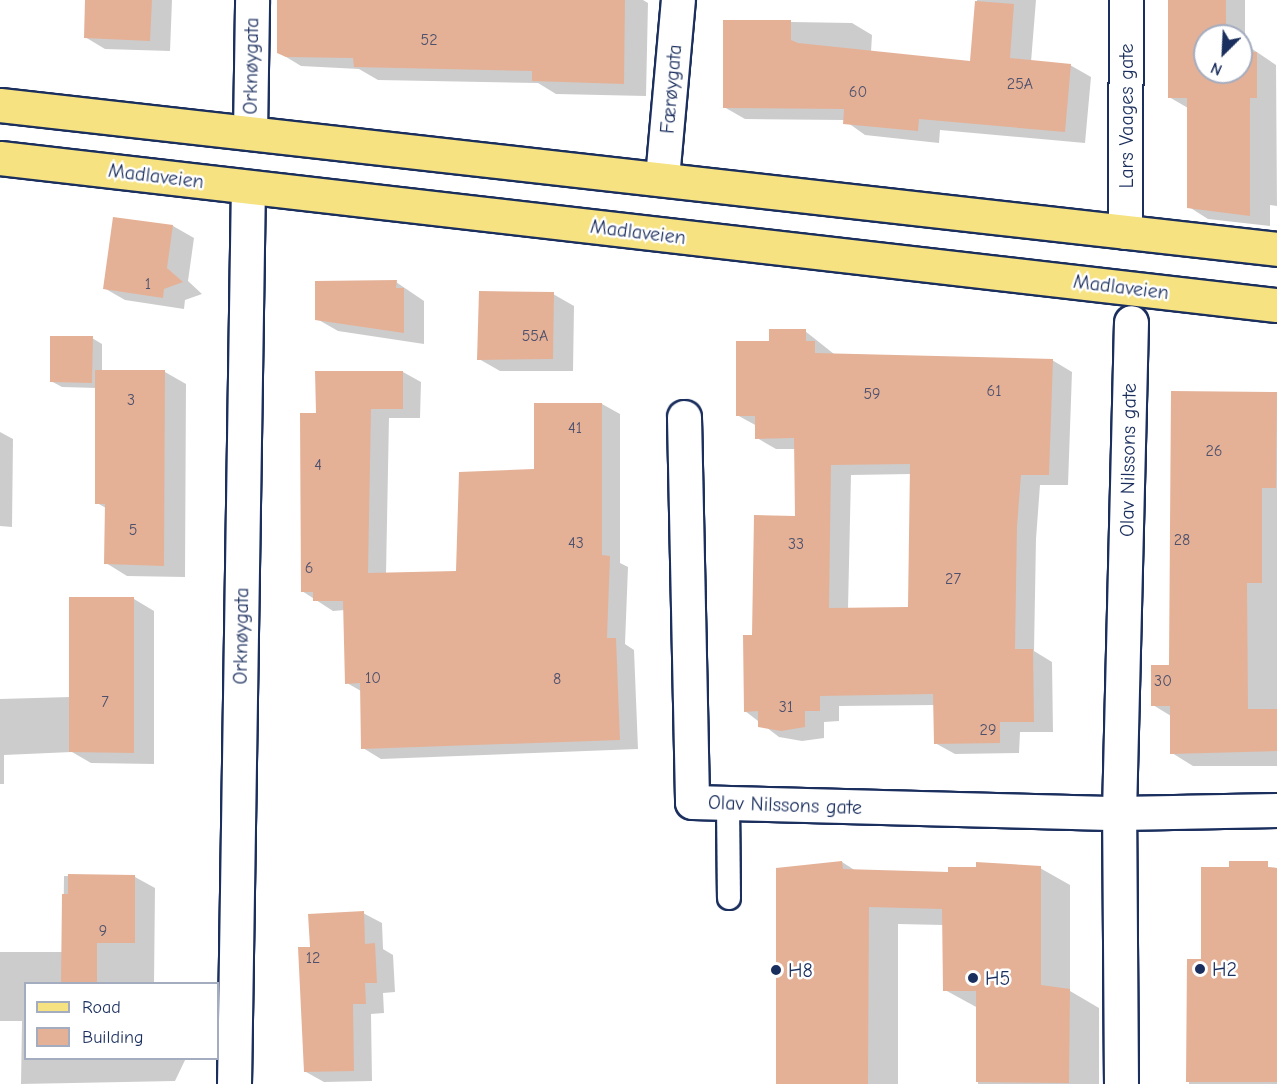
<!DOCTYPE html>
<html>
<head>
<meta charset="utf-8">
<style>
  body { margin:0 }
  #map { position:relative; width:1277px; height:1084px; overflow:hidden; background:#fff; font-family:"Comic Neue",sans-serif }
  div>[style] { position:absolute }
  .shadow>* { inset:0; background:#0003 }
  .building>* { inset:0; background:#e4b197 }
  .roads { filter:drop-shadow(2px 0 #1b2f5e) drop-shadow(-2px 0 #1b2f5e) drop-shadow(0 2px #1b2f5e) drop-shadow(0 -2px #1b2f5e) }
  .service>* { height:22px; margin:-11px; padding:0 11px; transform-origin:11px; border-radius:11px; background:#fff }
  .minor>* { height:33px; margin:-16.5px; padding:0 16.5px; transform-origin:16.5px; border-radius:16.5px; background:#fff }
  .primary>* { height:33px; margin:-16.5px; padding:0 16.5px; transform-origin:16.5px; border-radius:16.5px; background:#f6e281 }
  .dots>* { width:16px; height:16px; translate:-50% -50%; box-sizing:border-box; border:3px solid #fff; border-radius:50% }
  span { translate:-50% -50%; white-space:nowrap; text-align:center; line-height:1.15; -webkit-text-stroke:5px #fff; paint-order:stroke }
  .number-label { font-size:16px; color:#4d506c }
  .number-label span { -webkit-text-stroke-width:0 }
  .street-label { font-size:20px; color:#1b2f5e }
  .poi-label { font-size:20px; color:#1b2f5e }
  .left { translate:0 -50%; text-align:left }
  .legend { position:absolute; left:24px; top:982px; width:195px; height:78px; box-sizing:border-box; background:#fff; border:2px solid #a4acbf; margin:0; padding:8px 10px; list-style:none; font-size:18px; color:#1b2f5e }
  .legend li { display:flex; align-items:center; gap:12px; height:30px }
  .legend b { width:30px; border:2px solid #a4acbf }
  .north { position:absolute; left:1193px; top:24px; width:60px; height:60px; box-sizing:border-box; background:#fff; border:2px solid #a4acbf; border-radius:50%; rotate:204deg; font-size:16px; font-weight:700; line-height:24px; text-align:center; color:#1b2f5e }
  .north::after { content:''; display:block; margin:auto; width:21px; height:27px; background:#1b2f5e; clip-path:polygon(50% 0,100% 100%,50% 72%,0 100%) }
</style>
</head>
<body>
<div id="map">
  <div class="shadow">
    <i style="clip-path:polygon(87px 0,172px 0,170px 51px,105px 49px,85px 37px)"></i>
    <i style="clip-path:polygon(279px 0,643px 0,648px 3px,646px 96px,556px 94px,538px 83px,378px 80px,359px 69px,301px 66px,278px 52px)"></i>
    <i style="clip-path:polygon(977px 0,1036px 0,1031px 62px,1070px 65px,1091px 77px,1085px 143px,940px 130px,939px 143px,865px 135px,844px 120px,745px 119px,724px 107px,725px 21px,852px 23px,872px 35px,871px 52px,971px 62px)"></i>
    <i style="clip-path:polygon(evenodd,1170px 0,1245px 0,1245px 44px,1276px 65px,1277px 206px,1270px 205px,1270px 226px,1208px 219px,1189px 207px,1188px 108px,1169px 97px,1170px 0,1205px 36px,1241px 36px,1241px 72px,1205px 72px,1205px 36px)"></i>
    <i style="clip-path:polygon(114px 218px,173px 226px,194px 238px,188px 281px,202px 294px,185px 300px,184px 309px,125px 300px,104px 288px)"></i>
    <i style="clip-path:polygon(396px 282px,424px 301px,424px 344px,338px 331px,317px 319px)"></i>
    <i style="clip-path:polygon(553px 294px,574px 306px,573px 371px,500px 371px,479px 359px)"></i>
    <i style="clip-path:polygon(evenodd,805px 331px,834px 354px,1052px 360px,1072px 372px,1068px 485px,1040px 485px,1036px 539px,1034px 651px,1052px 662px,1053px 732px,1020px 732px,1019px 753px,955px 754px,935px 743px,935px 705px,839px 706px,839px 721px,824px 722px,824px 738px,802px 741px,779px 737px,745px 711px,754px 637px,796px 517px,796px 449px,776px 449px,757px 438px,757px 426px,737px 415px,770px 343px,805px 331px,911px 474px,909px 608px,848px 609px,851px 475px,911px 474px)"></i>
    <i style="clip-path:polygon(92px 338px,102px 344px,102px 372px,165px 372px,186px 384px,185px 577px,127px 576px,106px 563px,106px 508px,97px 503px,97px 388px,62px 387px,51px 381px)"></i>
    <i style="clip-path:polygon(403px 372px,421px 382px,420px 418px,389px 418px,386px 574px,458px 572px,536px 470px,602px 404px,620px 414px,620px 563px,628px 567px,625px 644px,634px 650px,638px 749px,381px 759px,363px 748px,361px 691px,347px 683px,345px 610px,333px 611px,302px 591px,317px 415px)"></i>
    <i style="clip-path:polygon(1277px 394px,1277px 766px,1193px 766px,1172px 753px,1171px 716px,1153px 705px)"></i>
    <i style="clip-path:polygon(0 432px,13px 439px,12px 527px,0 526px)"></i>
    <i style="clip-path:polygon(134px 599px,154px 611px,154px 764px,91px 763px,72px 752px,4px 755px,4px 784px,0 784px,0 699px,70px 697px)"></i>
    <i style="clip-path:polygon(842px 862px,856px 871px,949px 874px,1040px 868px,1070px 885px,1070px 991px,1099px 1008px,1099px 1084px,978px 1084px,978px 1008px,945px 990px,943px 925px,898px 924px,898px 1084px,778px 1084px)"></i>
    <i style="clip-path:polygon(1230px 863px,1277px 868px,1277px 1084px,1189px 1084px,1189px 961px,1202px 961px)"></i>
    <i style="clip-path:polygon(64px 876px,135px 877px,155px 888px,154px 984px,26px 984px,26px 1058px,186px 1058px,175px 1081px,21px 1084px,22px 1021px,0 1021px,0 952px,63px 952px)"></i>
    <i style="clip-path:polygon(363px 913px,382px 923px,383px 949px,393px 955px,395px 992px,383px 993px,384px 1013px,371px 1014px,372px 1081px,324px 1082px,306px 1072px,311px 948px)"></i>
  </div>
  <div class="building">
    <i style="clip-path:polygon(85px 0,152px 0,150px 41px,84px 38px)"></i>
    <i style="clip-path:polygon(277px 0,625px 0,624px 84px,532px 81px,532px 71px,354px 67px,353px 58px,286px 57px,277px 53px)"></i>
    <i style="clip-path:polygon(1168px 0,1226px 0,1226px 36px,1205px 36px,1205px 72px,1241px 72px,1241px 42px,1245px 52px,1257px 52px,1257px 98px,1250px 98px,1250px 216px,1187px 208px,1187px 98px,1168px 98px)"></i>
    <i style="clip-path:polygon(975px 1px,1014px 4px,1010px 58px,1071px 64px,1065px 132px,919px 119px,918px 131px,843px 124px,844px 109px,723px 108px,723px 20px,791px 20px,791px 40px,798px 43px,970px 61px)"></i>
    <i style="clip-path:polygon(113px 217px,173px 225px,167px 268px,183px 282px,164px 289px,163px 298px,103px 289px)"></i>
    <i style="clip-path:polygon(397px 280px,396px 288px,404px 288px,404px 333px,315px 320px,315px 281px)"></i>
    <i style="clip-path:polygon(479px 291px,554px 292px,553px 359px,477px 360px)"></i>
    <i style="clip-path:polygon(evenodd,769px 329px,806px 329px,806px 341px,815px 341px,815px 353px,1053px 359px,1049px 475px,1021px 475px,1017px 527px,1015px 649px,1033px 649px,1034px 722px,1000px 722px,1000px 743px,934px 744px,933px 694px,820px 696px,820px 711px,805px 711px,805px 727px,781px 731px,758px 727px,758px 711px,744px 712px,743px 635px,752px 635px,754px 515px,795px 516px,794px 438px,755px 439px,755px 416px,736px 416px,736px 341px,769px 341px,769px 329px,910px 464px,908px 607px,829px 608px,831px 465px,910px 464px)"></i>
    <i style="clip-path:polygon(50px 336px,93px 336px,92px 383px,50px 382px)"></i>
    <i style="clip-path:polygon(95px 370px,165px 370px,164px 566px,104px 564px,105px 504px,95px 504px)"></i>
    <i style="clip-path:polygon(315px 371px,403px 371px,403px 409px,371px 409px,368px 573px,456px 571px,459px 472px,534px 469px,534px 403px,602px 403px,602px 555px,610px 556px,607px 638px,616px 638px,620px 740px,361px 749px,360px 683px,345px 684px,343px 601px,313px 601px,313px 592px,301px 592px,300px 413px,316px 413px)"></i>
    <i style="clip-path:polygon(1171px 391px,1277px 392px,1276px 488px,1262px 488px,1262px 583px,1247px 583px,1248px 709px,1277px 709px,1277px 751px,1170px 754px,1170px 706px,1151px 706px,1151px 665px,1169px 665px)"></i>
    <i style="clip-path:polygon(69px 597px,134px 597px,134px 753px,69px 752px)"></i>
    <i style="clip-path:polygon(842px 861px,843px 869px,948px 872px,948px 867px,976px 867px,976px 862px,1041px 866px,1041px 985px,1070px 989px,1069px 1083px,976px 1082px,976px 991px,943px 991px,942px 909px,869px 907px,868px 1084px,776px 1084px,776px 868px)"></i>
    <i style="clip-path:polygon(1229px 861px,1268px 861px,1268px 867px,1277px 868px,1277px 1082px,1186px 1082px,1187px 959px,1201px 959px,1201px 867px,1229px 867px)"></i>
    <i style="clip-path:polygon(68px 874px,135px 875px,135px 943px,97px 943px,97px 984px,61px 984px,62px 894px,68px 894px)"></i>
    <i style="clip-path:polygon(364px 911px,365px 944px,375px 943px,377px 983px,365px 983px,366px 1004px,353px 1004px,354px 1071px,304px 1072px,298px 947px,310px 947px,308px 914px)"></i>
  </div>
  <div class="roads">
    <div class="service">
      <i style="left:728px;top:804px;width:94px;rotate:89.4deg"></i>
    </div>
    <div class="minor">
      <i style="left:250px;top:133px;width:133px;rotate:-89.1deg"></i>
      <i style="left:662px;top:178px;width:179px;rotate:-84.9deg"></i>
      <i style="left:1125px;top:232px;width:232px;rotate:-89.8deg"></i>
      <i style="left:684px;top:417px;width:385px;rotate:88.8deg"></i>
      <i style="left:692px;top:802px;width:427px;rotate:1.5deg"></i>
      <i style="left:1119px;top:813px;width:158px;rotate:-1.1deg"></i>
      <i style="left:234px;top:1084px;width:897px;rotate:-89.11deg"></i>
      <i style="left:1121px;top:1084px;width:271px;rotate:-90.4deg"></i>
      <i style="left:1119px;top:813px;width:491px;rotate:-88.6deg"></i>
    </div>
    <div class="primary">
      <i style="left:0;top:105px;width:1285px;rotate:6.43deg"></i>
      <i style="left:0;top:158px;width:1285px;rotate:6.57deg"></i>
    </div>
  </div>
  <div class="dots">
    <i style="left:1200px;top:969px;background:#1b2f5e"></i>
    <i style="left:776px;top:970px;background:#1b2f5e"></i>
    <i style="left:973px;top:978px;background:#1b2f5e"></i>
  </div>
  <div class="number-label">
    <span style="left:429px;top:40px">52</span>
    <span style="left:1020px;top:84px">25A</span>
    <span style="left:858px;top:92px">60</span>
    <span style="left:148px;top:284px">1</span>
    <span style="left:535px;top:336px">55A</span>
    <span style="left:994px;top:391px">61</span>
    <span style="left:872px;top:394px">59</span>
    <span style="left:131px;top:400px">3</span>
    <span style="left:575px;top:428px">41</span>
    <span style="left:1214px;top:451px">26</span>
    <span style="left:318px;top:465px">4</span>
    <span style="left:133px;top:530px">5</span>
    <span style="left:1182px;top:540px">28</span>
    <span style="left:576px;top:543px">43</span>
    <span style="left:796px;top:544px">33</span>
    <span style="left:309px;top:568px">6</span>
    <span style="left:953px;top:579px">27</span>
    <span style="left:373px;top:678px">10</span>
    <span style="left:557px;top:679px">8</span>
    <span style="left:1163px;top:681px">30</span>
    <span style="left:105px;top:702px">7</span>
    <span style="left:786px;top:707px">31</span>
    <span style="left:988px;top:730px">29</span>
    <span style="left:103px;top:931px">9</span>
    <span style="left:313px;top:958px">12</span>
  </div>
  <div class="street-label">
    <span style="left:251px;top:66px;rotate:-89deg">Orknøygata</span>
    <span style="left:671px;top:89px;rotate:-85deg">Færøygata</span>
    <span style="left:1126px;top:116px;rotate:-90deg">Lars Vaages gate</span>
    <span style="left:156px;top:176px;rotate:7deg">Madlaveien</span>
    <span style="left:638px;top:232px;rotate:7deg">Madlaveien</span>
    <span style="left:1121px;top:287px;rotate:7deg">Madlaveien</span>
    <span style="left:1128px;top:460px;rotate:-89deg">Olav Nilssons gate</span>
    <span style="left:241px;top:636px;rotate:-89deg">Orknøygata</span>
    <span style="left:785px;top:805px;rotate:2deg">Olav Nilssons gate</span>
  </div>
  <div class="poi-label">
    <span class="left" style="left:1212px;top:969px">H2</span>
    <span class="left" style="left:788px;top:970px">H8</span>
    <span class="left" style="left:985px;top:978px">H5</span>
  </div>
  <ul class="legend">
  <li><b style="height:8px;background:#f6e281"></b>Road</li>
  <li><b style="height:16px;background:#e4b197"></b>Building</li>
  </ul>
  <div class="north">N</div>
</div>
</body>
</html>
